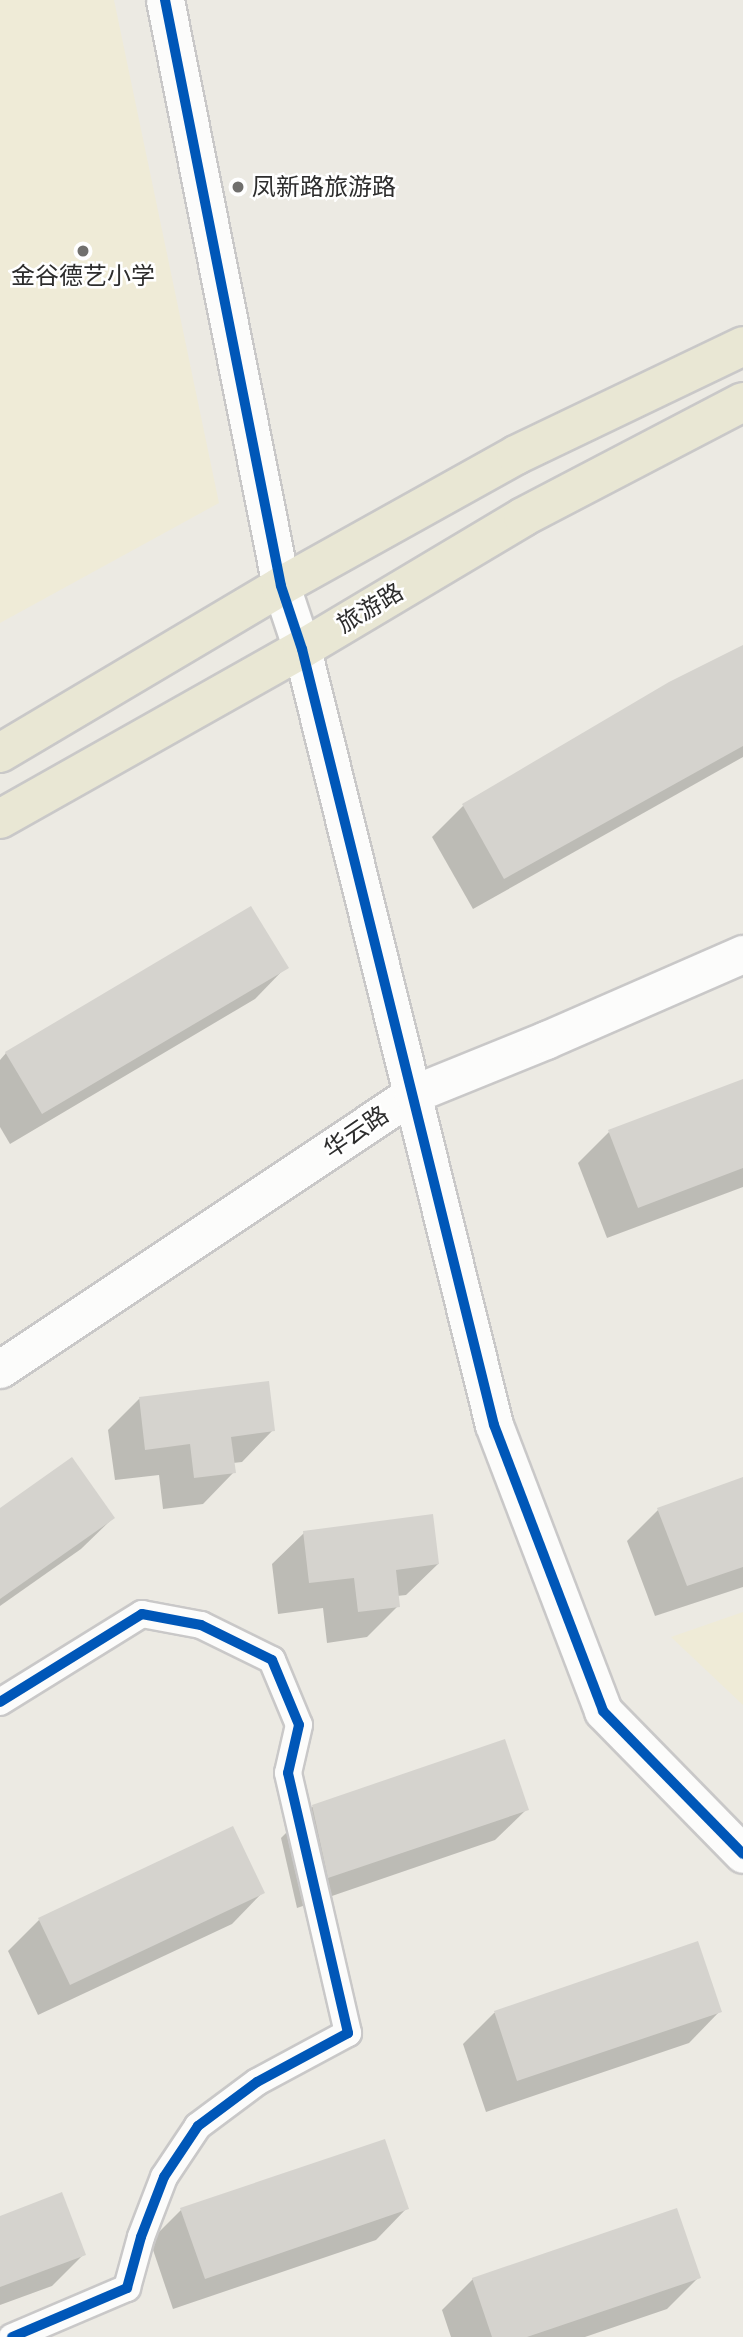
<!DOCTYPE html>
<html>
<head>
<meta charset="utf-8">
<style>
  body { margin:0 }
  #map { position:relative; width:743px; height:2337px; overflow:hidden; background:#eceae3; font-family:Raleway,"Noto Sans SC",sans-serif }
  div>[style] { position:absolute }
  .education>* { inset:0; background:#efebd7 }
  .shadow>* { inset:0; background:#0003 }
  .building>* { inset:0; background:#d5d3ce }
  .roads { filter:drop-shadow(2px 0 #c9c8c8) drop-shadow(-2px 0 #c9c8c8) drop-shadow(0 2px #c9c8c8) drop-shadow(0 -2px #c9c8c8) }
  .street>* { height:26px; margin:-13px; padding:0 13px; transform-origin:13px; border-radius:13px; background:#fcfcfb }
  .secondary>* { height:37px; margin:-18.5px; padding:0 18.5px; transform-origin:18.5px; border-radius:18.5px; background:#fcfcfb }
  .primary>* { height:38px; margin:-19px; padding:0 19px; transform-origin:19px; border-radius:19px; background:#e9e7d4 }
  .cycleway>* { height:10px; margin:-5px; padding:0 5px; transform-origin:5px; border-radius:5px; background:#0057b8 }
  .dots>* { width:19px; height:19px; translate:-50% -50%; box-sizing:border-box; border:4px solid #fff; border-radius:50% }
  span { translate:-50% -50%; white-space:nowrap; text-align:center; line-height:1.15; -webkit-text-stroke:5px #fff; paint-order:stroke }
  .poi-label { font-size:24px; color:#2d2d2d }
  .left { translate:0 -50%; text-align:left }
  .street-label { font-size:24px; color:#2d2d2d }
</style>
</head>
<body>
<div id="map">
  <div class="education">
    <i style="clip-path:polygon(0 0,114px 0,219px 503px,0 623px)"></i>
    <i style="clip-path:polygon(743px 1612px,743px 1705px,671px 1637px)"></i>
  </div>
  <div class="shadow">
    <i style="clip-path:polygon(743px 647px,743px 757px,473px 909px,432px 837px,463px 806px)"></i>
    <i style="clip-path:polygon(286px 967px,255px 999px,10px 1144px,0 1127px,0 1060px,6px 1053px)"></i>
    <i style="clip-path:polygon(743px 1081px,743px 1187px,607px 1238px,578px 1163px,609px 1132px)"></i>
    <i style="clip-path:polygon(139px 1399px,273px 1430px,242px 1462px,233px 1463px,234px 1472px,203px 1504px,163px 1509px,159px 1475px,115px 1480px,108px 1430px)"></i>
    <i style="clip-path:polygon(743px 1479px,743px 1587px,655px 1616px,627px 1541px,658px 1510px)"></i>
    <i style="clip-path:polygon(0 1510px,113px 1518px,81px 1549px,0 1606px)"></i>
    <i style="clip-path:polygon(304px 1533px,438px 1564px,406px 1595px,397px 1596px,398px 1606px,367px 1637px,327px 1643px,323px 1608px,278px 1614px,272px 1564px)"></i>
    <i style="clip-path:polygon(312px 1807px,527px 1809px,495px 1840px,297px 1908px,281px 1838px)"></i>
    <i style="clip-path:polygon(263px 1892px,232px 1924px,38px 2015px,8px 1951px,39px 1920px)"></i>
    <i style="clip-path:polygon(697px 1944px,720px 2011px,689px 2043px,486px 2112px,463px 2044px,494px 2013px)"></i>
    <i style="clip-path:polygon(407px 2208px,376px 2240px,173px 2309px,150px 2241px,181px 2210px)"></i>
    <i style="clip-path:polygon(0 2217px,84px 2254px,52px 2286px,0 2305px)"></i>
    <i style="clip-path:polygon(698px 2278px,667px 2309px,585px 2337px,451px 2337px,442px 2310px,473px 2279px)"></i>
  </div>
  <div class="building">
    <i style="clip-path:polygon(743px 645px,743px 746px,504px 879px,462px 804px,669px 682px)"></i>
    <i style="clip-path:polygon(251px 906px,289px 968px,42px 1114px,5px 1052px)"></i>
    <i style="clip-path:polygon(743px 1079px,743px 1168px,638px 1208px,608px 1130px)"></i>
    <i style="clip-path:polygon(269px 1381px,275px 1431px,231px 1437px,236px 1473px,194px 1478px,190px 1444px,145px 1450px,139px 1397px)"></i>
    <i style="clip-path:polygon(72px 1457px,115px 1518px,0 1599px,0 1508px)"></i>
    <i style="clip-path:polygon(743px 1477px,743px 1567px,687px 1586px,657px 1508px)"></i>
    <i style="clip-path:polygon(433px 1514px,439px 1564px,396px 1570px,400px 1607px,358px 1612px,354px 1578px,309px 1583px,303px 1531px)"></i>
    <i style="clip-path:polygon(505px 1739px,529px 1810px,328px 1878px,312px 1805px)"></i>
    <i style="clip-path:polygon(233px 1826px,265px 1893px,70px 1985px,38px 1918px)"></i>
    <i style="clip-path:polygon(698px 1941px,722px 2012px,517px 2081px,494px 2011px)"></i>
    <i style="clip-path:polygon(385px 2139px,409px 2209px,205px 2279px,180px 2208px)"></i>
    <i style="clip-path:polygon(62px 2192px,86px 2255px,0 2287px,0 2216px)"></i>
    <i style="clip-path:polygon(677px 2208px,701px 2278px,527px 2337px,492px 2337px,472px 2278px)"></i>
  </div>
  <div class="roads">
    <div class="street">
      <i style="left:0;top:1702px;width:167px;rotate:-31.8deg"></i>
      <i style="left:142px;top:1614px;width:60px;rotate:10.6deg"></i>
      <i style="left:201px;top:1625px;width:79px;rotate:26.2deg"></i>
      <i style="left:272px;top:1660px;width:70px;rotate:67.4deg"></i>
      <i style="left:299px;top:1725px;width:49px;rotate:102.9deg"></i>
      <i style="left:288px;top:1773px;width:267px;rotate:77deg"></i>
      <i style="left:348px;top:2033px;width:103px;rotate:151.7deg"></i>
      <i style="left:257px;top:2082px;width:74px;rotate:143.3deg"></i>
      <i style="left:198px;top:2126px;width:61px;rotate:123.7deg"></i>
      <i style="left:164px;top:2177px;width:64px;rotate:111deg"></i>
      <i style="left:141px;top:2237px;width:53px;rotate:105.4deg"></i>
      <i style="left:127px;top:2288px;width:125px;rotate:156.9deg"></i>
    </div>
    <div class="secondary">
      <i style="left:165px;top:0;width:597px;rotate:78.8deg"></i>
      <i style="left:281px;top:586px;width:66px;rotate:71.6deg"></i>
      <i style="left:302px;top:649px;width:799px;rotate:76.1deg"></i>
      <i style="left:494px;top:1425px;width:306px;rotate:69.1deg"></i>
      <i style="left:603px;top:1711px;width:200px;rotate:45.6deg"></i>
      <i style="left:0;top:1369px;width:496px;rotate:-33.7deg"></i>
      <i style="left:413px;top:1094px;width:144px;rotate:-22.1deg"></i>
      <i style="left:546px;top:1040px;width:215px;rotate:-23.6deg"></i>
    </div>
    <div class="primary">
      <i style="left:0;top:753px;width:327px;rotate:-30.7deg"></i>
      <i style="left:281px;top:586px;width:269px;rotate:-29.1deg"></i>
      <i style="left:516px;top:455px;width:252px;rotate:-25.6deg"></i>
      <i style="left:0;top:819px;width:347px;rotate:-29.4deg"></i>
      <i style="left:302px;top:649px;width:257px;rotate:-30.8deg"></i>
      <i style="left:523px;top:517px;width:248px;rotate:-27.6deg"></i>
    </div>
  </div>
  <div class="cycleway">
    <i style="left:165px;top:0;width:597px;rotate:78.8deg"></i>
    <i style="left:281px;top:586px;width:66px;rotate:71.6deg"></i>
    <i style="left:302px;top:649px;width:799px;rotate:76.1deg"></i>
    <i style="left:494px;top:1425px;width:306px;rotate:69.1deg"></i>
    <i style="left:603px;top:1711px;width:200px;rotate:45.6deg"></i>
    <i style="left:0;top:1702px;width:167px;rotate:-31.8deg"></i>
    <i style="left:142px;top:1614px;width:60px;rotate:10.6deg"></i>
    <i style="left:201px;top:1625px;width:79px;rotate:26.2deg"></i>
    <i style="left:272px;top:1660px;width:70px;rotate:67.4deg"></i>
    <i style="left:299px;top:1725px;width:49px;rotate:102.9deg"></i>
    <i style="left:288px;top:1773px;width:267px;rotate:77deg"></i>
    <i style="left:348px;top:2033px;width:103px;rotate:151.7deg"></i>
    <i style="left:257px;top:2082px;width:74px;rotate:143.3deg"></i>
    <i style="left:198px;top:2126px;width:61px;rotate:123.7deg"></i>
    <i style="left:164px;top:2177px;width:64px;rotate:111deg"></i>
    <i style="left:141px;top:2237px;width:53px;rotate:105.4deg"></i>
    <i style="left:127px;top:2288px;width:125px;rotate:156.9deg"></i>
  </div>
  <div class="dots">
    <i style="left:238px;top:187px;background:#706f6d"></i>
    <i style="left:83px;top:251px;background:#706f6d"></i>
  </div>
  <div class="poi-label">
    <span class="left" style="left:252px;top:187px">凤新路旅游路</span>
    <span style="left:83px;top:276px">金谷德艺小学</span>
  </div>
  <div class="street-label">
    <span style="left:370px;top:608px;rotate:-31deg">旅游路</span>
    <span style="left:356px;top:1132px;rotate:-34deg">华云路</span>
  </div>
</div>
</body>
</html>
